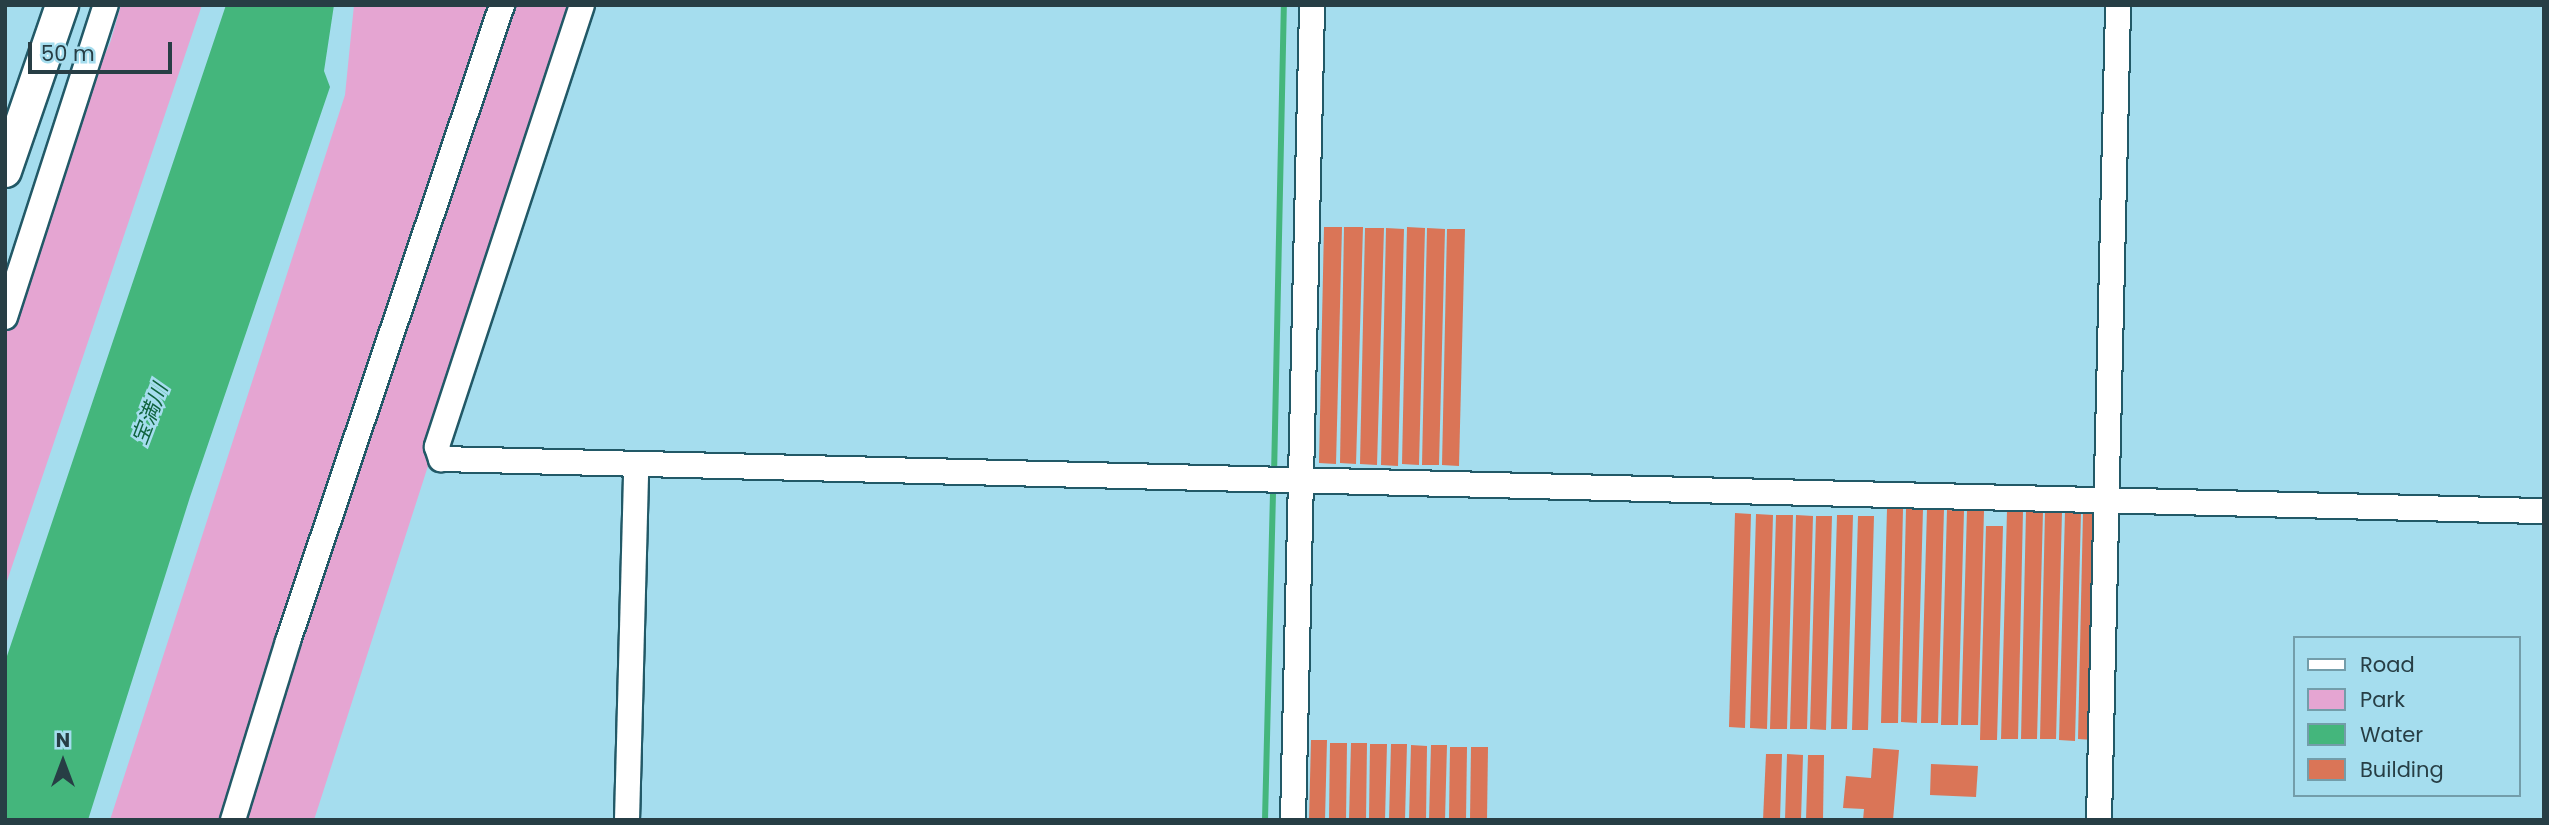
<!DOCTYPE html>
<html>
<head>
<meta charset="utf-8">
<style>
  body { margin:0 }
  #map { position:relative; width:2549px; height:825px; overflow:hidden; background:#a5ddee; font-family:Poppins,"Noto Sans JP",sans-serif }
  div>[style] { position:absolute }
  .green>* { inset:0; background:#e5a5d2 }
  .water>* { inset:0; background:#44b67c }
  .stream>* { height:6px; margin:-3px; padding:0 3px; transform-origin:3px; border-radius:3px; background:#44b67c }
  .building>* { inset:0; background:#da7557 }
  .roads { filter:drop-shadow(2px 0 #225967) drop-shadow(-2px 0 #225967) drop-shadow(0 2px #225967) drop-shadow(0 -2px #225967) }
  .minor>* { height:24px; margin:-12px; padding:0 12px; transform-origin:12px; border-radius:12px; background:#fff }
  .major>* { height:32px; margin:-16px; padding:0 16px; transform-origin:16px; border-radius:16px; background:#fff }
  span { translate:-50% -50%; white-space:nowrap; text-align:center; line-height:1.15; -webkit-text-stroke:5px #a5ddee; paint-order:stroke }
  .water-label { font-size:21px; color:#0f633d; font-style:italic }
  .frame { position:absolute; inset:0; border:7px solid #273e45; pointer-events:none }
  .legend { position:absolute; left:2293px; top:636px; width:228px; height:161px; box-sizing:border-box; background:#a5ddee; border:2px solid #739daa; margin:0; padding:9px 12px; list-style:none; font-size:21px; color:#273e45 }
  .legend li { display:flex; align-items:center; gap:14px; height:35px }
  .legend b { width:35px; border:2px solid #739daa }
  .north { position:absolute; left:28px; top:727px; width:70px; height:70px; -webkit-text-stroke:5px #a5ddee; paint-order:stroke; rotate:0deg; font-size:19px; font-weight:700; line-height:28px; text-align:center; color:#273e45 }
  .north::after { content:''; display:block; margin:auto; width:24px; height:32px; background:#273e45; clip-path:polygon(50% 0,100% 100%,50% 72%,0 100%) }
  .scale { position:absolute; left:28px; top:42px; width:144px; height:32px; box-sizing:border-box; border:4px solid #273e45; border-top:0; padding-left:9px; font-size:21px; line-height:24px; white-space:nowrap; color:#273e45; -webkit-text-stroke:5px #a5ddee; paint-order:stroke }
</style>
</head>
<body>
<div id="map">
  <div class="green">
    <i style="clip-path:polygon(121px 5px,202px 5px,5px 587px,5px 273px,110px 43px)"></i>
    <i style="clip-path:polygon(354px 5px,570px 5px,510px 206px,424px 450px,428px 466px,314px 820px,110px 820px,345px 95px)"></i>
  </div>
  <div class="water">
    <i style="clip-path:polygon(226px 5px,334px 5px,324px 71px,330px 87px,190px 497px,88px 820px,5px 820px,5px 662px)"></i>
  </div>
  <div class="stream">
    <i style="left:1274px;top:476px;width:471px;rotate:-88.8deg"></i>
    <i style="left:1265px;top:820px;width:333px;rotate:-88.6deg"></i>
  </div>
  <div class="building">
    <i style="clip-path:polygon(1324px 227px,1342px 227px,1336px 464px,1319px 463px)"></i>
    <i style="clip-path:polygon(1344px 227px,1363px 227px,1356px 464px,1340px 463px)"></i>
    <i style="clip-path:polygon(1407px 227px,1425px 228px,1419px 465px,1402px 464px)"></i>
    <i style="clip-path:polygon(1365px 228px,1384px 228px,1377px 465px,1360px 464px)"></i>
    <i style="clip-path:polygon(1386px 228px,1404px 229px,1398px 466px,1381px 465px)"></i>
    <i style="clip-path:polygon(1427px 228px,1445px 229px,1439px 465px,1422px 465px)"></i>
    <i style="clip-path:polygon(1447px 229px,1465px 229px,1459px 466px,1442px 465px)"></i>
    <i style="clip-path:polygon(1887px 509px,1903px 509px,1898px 723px,1881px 723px)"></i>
    <i style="clip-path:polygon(1906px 509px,1923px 509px,1917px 723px,1901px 722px)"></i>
    <i style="clip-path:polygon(1927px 509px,1944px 509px,1938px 723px,1921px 723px)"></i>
    <i style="clip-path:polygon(1947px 510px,1964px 511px,1958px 725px,1941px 725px)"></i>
    <i style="clip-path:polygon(1967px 510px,1984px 511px,1978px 725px,1961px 725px)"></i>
    <i style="clip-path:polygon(2007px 511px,2023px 511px,2018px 739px,2001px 739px)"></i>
    <i style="clip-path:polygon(2026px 511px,2043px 511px,2037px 739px,2021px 739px)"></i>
    <i style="clip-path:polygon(2045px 511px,2062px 512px,2056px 739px,2040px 739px)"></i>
    <i style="clip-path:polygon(2065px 512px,2081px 513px,2075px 741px,2059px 740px)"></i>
    <i style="clip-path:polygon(2083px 512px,2100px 512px,2094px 740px,2078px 739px)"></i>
    <i style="clip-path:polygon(1735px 513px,1751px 514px,1745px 728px,1729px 727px)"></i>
    <i style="clip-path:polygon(1756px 514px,1773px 515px,1767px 729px,1750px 728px)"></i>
    <i style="clip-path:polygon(1776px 515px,1793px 515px,1787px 729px,1770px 729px)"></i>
    <i style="clip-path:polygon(1796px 515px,1813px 516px,1807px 729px,1790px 729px)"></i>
    <i style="clip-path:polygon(1837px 515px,1853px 515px,1847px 729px,1831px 729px)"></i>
    <i style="clip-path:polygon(1816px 516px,1832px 516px,1826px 730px,1810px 729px)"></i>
    <i style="clip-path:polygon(1858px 516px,1874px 516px,1868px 730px,1852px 730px)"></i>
    <i style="clip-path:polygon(1986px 526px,2003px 526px,1997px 740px,1980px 740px)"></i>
    <i style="clip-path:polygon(1311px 740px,1327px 740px,1325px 820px,1309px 820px)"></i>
    <i style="clip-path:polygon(1330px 743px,1347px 743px,1346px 820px,1329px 820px)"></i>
    <i style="clip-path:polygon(1351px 743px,1367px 743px,1366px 820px,1349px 820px)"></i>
    <i style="clip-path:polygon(1370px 744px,1387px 744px,1385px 820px,1369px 820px)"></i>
    <i style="clip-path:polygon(1391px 744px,1407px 744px,1405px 820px,1389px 820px)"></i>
    <i style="clip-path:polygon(1411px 745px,1427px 746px,1426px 820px,1409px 820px)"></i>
    <i style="clip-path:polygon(1431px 745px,1447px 745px,1445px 820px,1429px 820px)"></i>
    <i style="clip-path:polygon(1450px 747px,1467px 747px,1466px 820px,1449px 820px)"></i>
    <i style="clip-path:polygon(1471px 747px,1488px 747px,1487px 820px,1470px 820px)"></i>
    <i style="clip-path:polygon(1873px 748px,1899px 750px,1893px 820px,1863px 820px,1864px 809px,1843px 808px,1846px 776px,1871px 778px)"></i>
    <i style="clip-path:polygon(1766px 754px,1782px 754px,1780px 820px,1763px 820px)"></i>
    <i style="clip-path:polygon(1787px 754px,1803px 755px,1801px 820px,1785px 820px)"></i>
    <i style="clip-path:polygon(1808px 755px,1824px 755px,1823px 820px,1806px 820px)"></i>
    <i style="clip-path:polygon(1931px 764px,1978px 766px,1976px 797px,1930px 795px)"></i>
  </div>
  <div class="roads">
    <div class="minor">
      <i style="left:582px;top:5px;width:465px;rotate:108.2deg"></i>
      <i style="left:437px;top:447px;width:13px;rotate:72deg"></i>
      <i style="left:441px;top:459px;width:2104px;rotate:1.42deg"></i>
      <i style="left:5px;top:317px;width:328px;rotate:-72.1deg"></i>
      <i style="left:233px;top:820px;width:187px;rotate:-72.9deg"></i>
      <i style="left:288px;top:641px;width:671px;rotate:-71.4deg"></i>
      <i style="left:627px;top:820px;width:355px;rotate:-88.5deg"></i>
      <i style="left:1293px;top:820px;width:815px;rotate:-88.66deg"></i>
      <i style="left:2099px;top:820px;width:815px;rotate:-88.66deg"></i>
    </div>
    <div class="major">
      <i style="left:5px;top:171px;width:176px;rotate:-71deg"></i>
    </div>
  </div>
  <div class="water-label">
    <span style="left:150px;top:414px;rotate:-69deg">宝満川</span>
  </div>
  <div class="frame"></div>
  <ul class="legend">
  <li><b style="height:9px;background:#fff"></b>Road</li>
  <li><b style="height:19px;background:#e5a5d2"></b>Park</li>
  <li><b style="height:19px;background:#44b67c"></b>Water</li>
  <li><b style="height:19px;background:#da7557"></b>Building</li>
  </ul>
  <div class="north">N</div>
  <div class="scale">50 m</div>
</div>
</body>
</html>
